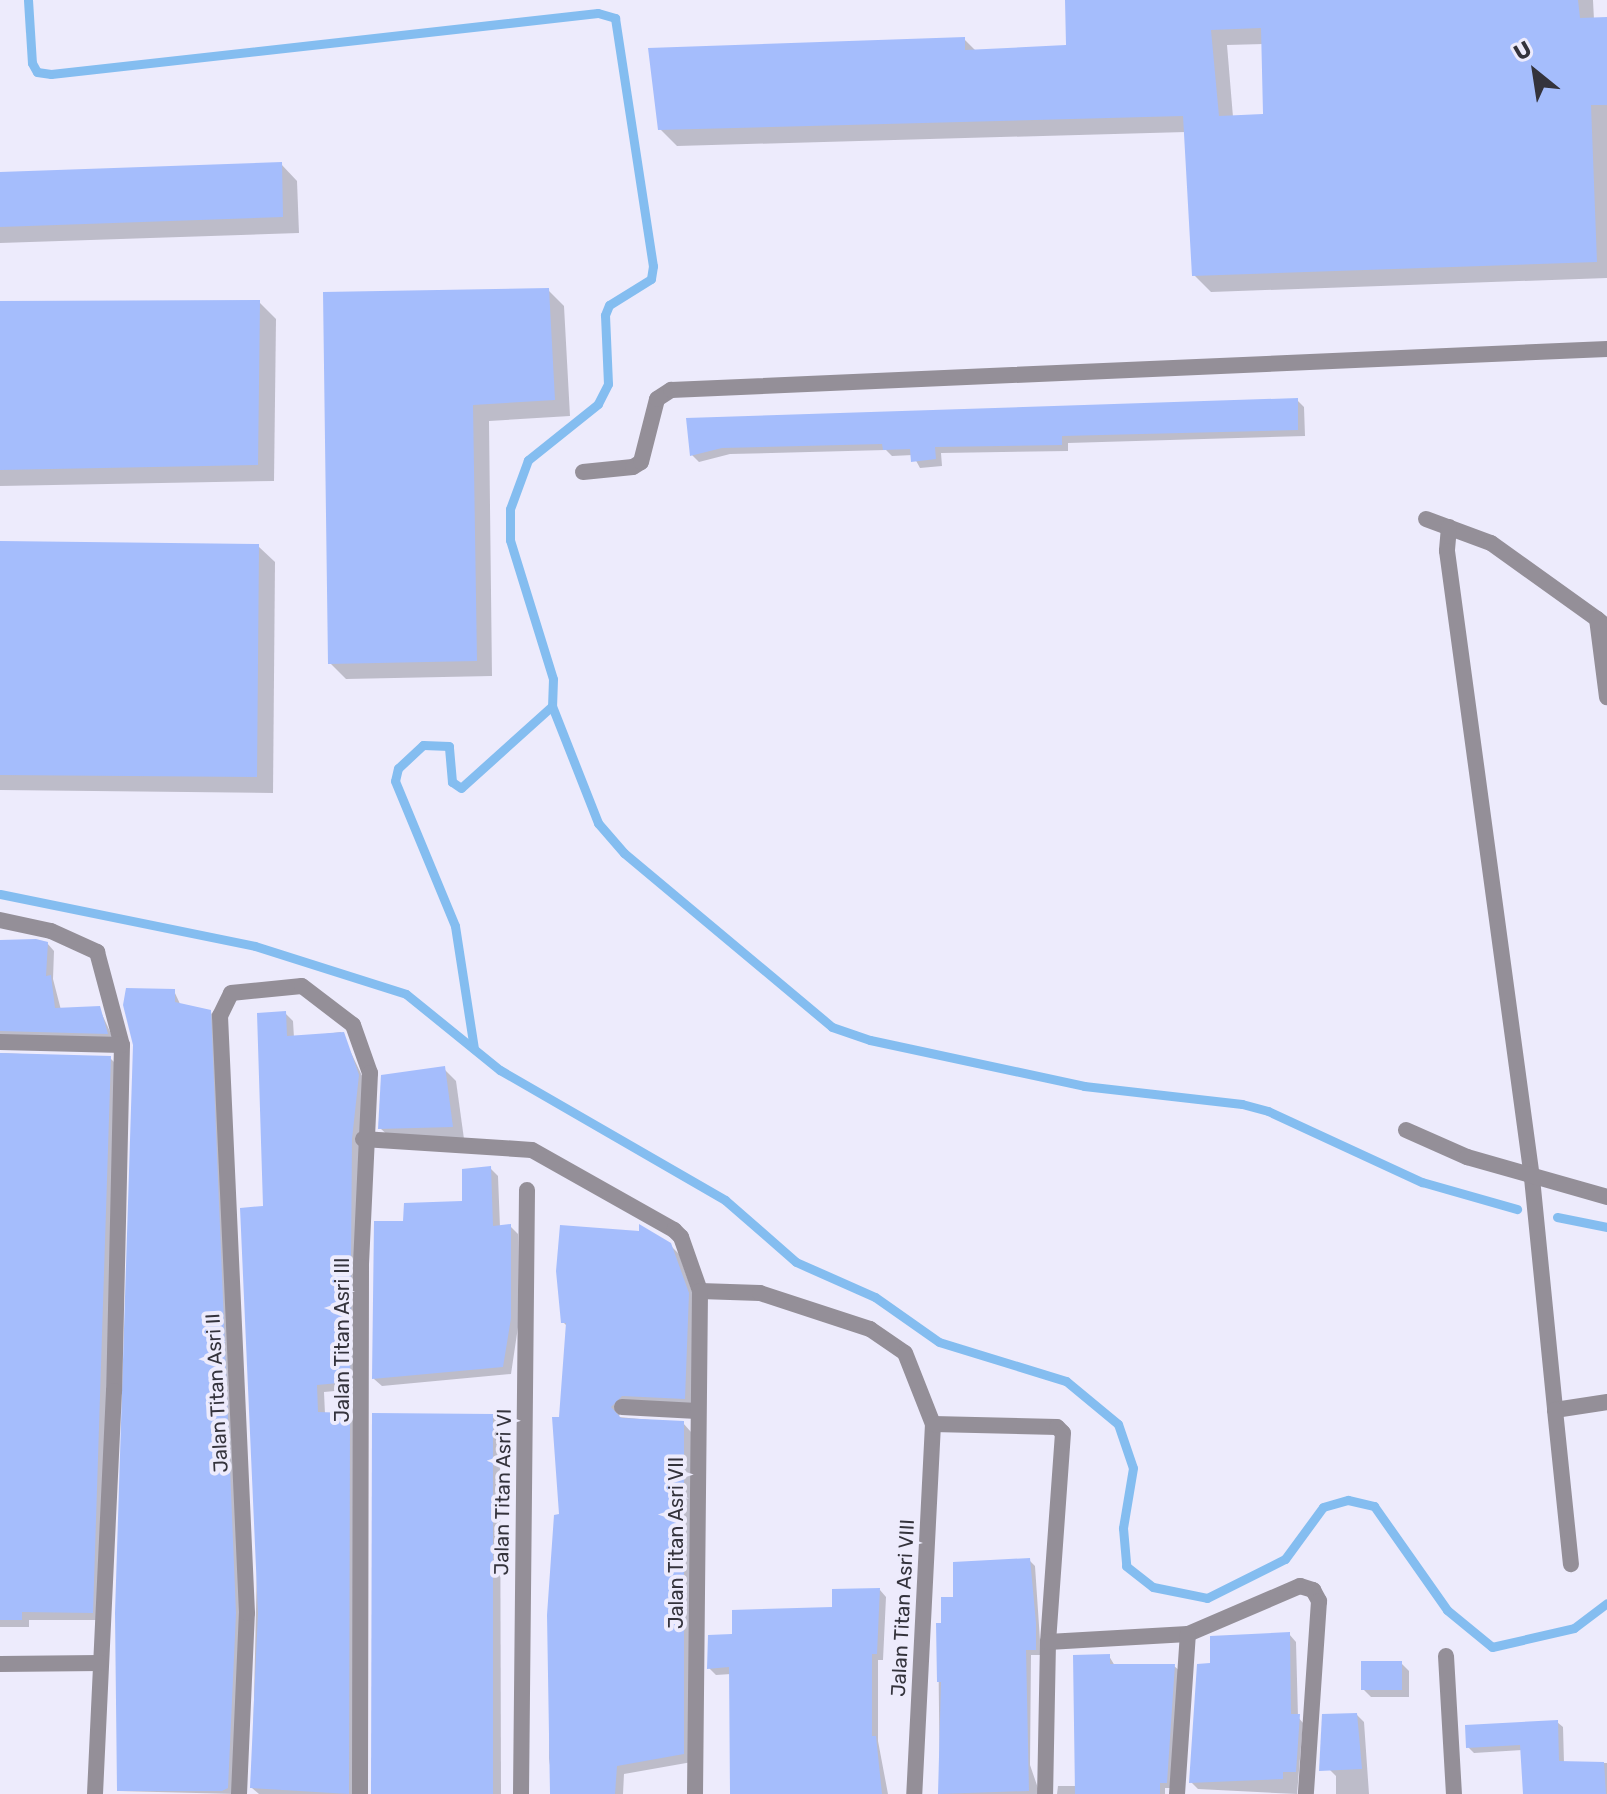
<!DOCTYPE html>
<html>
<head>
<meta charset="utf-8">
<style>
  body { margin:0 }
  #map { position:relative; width:1607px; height:1794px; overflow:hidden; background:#edebfc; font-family:Rubik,sans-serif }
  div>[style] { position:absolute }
  .shadow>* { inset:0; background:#0003 }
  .stream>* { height:9px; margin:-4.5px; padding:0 4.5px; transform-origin:4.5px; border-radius:4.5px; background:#84bdf0 }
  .building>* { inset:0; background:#a5bdfc }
  .minor>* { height:16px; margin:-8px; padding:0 8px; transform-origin:8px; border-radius:8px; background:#948f98 }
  span { translate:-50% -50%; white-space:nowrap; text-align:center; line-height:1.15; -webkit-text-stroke:8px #edebfc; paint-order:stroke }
  .street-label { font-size:20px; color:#34333c }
  .north { position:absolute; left:1495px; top:32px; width:80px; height:80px; -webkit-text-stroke:6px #edebfc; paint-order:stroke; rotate:330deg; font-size:22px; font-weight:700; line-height:32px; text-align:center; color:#34333c }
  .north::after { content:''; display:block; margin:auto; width:28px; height:36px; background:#34333c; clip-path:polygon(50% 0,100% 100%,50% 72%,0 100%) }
</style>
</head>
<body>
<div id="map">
  <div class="shadow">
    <i style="clip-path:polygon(evenodd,1067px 0,1593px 0,1594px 20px,1607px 19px,1607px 278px,1211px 292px,1194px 275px,1186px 132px,677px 146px,660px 129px,964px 39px,976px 51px,1068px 47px,1067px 0,1264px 44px,1265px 116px,1233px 117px,1227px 45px,1264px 44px)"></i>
    <i style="clip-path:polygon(281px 164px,297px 181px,299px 233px,0 243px,0 174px)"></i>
    <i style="clip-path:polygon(548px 290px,564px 306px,570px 416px,489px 421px,492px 676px,346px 679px,330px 663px,325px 293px)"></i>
    <i style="clip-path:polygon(259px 302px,276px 319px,274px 481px,0 486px,0 303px)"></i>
    <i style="clip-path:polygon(1297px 400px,1304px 407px,1305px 436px,1068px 443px,1068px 451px,941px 453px,942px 466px,920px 468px,913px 455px,892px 456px,886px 450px,730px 454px,699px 462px,692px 455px,688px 420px)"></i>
    <i style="clip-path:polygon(0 543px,258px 546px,275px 562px,273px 793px,0 790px)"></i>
    <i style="clip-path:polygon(0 943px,47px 943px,54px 951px,53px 979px,61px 1010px,99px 1008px,114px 1040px,0 1036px)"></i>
    <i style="clip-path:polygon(174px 991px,181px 1006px,210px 1012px,217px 1019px,243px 1622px,235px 1794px,119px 1791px,135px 1045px)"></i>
    <i style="clip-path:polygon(285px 1013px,293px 1021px,294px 1038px,341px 1032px,366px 1084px,357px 1389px,324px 1392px,325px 1414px,349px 1414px,357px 1422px,356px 1794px,259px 1794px,252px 1788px,265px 1208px)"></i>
    <i style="clip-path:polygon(0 1053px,110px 1058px,118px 1066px,100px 1620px,29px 1620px,29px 1627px,0 1627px)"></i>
    <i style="clip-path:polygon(444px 1069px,456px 1081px,464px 1139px,393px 1140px,380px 1128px)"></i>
    <i style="clip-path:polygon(490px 1168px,498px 1176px,500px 1227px,510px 1226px,518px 1234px,518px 1327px,511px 1374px,382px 1386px,374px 1379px,404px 1223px,464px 1203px)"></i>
    <i style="clip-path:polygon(670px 1245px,679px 1254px,696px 1303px,692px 1407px,630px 1403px,618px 1417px,683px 1423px,691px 1432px,692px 1762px,624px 1774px,623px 1794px,554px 1794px,549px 1758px,551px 1567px,562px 1516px,568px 1327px,563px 1322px)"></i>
    <i style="clip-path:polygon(492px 1416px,500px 1424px,501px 1794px,373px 1794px)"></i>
    <i style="clip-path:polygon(1029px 1560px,1035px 1566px,1041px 1655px,1031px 1655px,1030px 1765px,1040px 1794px,940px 1794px,938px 1625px,943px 1625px,955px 1599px)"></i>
    <i style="clip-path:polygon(880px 1590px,886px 1597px,883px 1660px,878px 1660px,878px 1741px,888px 1794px,734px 1794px,731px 1674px,716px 1675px,709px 1668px,734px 1635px,834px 1609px)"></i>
    <i style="clip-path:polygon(1289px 1634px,1296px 1642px,1298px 1717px,1303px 1723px,1297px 1794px,1198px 1789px,1191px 1782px,1212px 1665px)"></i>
    <i style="clip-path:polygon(1109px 1656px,1115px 1666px,1174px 1666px,1180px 1671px,1172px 1788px,1165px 1788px,1165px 1794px,1057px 1794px,1058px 1786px,1077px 1786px)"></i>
    <i style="clip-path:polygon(1401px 1663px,1409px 1671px,1409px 1697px,1371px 1697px,1363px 1689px)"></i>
    <i style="clip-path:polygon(1357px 1715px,1364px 1722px,1369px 1794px,1336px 1794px,1336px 1776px,1330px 1770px)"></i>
    <i style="clip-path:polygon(1557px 1722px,1563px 1727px,1564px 1763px,1607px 1763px,1607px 1794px,1525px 1794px,1522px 1750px,1474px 1753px,1468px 1747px)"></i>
  </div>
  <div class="stream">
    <i style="left:28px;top:0;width:63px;rotate:86.4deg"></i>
    <i style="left:32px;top:63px;width:10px;rotate:61deg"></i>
    <i style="left:37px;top:72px;width:14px;rotate:8deg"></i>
    <i style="left:51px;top:74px;width:550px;rotate:-6.36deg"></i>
    <i style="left:598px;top:13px;width:18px;rotate:16deg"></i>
    <i style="left:615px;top:18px;width:251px;rotate:81.3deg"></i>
    <i style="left:653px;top:266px;width:13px;rotate:99deg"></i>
    <i style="left:651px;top:279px;width:49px;rotate:148.2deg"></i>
    <i style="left:609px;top:305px;width:11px;rotate:112deg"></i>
    <i style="left:605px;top:315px;width:69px;rotate:87.5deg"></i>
    <i style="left:608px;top:384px;width:22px;rotate:117deg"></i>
    <i style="left:598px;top:404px;width:90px;rotate:141.3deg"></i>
    <i style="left:528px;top:460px;width:52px;rotate:110.2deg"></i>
    <i style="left:510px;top:509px;width:31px;rotate:90deg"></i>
    <i style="left:510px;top:540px;width:145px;rotate:72.8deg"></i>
    <i style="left:553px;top:679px;width:27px;rotate:92deg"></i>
    <i style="left:552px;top:706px;width:122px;rotate:138deg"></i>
    <i style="left:461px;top:788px;width:11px;rotate:-146deg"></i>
    <i style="left:452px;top:782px;width:36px;rotate:-95deg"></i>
    <i style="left:449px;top:746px;width:26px;rotate:-178deg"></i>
    <i style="left:423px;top:745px;width:34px;rotate:137deg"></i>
    <i style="left:398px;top:768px;width:13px;rotate:103deg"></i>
    <i style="left:395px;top:781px;width:157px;rotate:67.5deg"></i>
    <i style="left:455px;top:926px;width:124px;rotate:81.2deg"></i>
    <i style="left:552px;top:706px;width:126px;rotate:68.5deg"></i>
    <i style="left:598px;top:823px;width:40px;rotate:49deg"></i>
    <i style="left:624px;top:853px;width:271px;rotate:39.9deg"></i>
    <i style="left:832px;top:1027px;width:40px;rotate:18.9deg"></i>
    <i style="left:870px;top:1040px;width:219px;rotate:12.1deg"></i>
    <i style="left:1084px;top:1086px;width:159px;rotate:6.5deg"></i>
    <i style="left:1242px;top:1104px;width:27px;rotate:15deg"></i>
    <i style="left:1268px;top:1111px;width:170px;rotate:24.8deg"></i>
    <i style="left:1422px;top:1182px;width:99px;rotate:15.9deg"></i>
    <i style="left:0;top:894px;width:260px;rotate:11.5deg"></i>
    <i style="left:255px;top:946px;width:158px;rotate:17.6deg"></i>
    <i style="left:406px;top:994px;width:121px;rotate:39deg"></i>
    <i style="left:500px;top:1070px;width:260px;rotate:30deg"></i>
    <i style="left:725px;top:1200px;width:94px;rotate:41.1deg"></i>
    <i style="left:796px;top:1262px;width:86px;rotate:23.9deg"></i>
    <i style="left:875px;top:1297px;width:78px;rotate:35.1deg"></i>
    <i style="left:939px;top:1342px;width:133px;rotate:17.1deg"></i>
    <i style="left:1066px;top:1381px;width:67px;rotate:39.6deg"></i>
    <i style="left:1118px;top:1424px;width:46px;rotate:71.2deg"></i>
    <i style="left:1133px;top:1468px;width:61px;rotate:99.5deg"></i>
    <i style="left:1123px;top:1528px;width:38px;rotate:85deg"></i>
    <i style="left:1126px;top:1566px;width:34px;rotate:38deg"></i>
    <i style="left:1153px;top:1587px;width:55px;rotate:11.5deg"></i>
    <i style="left:1207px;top:1598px;width:87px;rotate:-26.6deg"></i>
    <i style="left:1285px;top:1559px;width:64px;rotate:-53.8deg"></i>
    <i style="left:1323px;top:1507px;width:26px;rotate:-16deg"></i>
    <i style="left:1348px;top:1500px;width:27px;rotate:13deg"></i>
    <i style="left:1374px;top:1506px;width:127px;rotate:54.9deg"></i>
    <i style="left:1447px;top:1610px;width:58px;rotate:39.4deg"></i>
    <i style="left:1492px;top:1647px;width:84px;rotate:-13deg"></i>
    <i style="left:1574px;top:1628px;width:41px;rotate:-37.1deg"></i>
    <i style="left:1557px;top:1217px;width:51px;rotate:11.3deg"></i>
  </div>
  <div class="building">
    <i style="clip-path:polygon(evenodd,1065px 0,1578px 0,1580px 18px,1607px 17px,1607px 105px,1591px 105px,1597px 262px,1192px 276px,1183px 116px,658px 130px,648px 48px,965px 37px,965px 50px,1066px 45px,1065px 0,1261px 28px,1263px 114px,1219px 116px,1211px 30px,1261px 28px)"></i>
    <i style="clip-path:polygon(282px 162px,283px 217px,0 227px,0 172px)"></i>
    <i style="clip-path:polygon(549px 288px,555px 400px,473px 405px,477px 661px,328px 664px,323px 292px)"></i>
    <i style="clip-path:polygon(260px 300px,258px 465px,0 470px,0 301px)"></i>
    <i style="clip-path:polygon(1298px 398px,1298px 430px,1062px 436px,1062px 445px,935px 447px,936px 459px,911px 462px,910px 449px,883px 450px,882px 444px,722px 448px,690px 456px,686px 418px)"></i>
    <i style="clip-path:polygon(0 541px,259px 544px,257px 777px,0 775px)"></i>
    <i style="clip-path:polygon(36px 939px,48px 942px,46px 976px,51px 975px,55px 1008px,100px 1006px,108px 1034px,0 1031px,0 940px)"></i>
    <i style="clip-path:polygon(126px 988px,175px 989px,175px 1002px,211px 1010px,236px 1613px,228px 1788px,222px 1791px,117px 1791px,115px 1613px,133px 1045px,123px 1005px)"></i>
    <i style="clip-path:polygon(286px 1011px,287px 1036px,344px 1032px,359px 1075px,352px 1139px,350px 1382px,317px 1385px,318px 1412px,350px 1413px,349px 1794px,250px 1788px,258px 1613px,240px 1208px,263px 1206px,257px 1013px)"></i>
    <i style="clip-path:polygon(0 1053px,111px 1056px,93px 1613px,22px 1612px,22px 1620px,0 1620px)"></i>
    <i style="clip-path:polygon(445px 1066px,453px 1127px,378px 1129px,381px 1075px)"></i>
    <i style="clip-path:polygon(491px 1166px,493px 1226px,511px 1224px,511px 1318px,503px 1367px,372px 1379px,374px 1221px,403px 1221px,404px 1203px,462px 1201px,462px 1169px)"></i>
    <i style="clip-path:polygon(639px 1224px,671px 1243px,689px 1293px,685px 1399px,622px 1396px,611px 1407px,621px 1418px,684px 1421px,684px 1754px,617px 1766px,615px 1794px,550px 1794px,547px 1615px,554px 1515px,559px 1514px,552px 1417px,559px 1417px,566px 1323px,561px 1323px,556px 1271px,560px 1225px,639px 1231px)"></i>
    <i style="clip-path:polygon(372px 1413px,493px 1414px,493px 1794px,371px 1794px)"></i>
    <i style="clip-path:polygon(1030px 1558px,1036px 1623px,1036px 1650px,1026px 1650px,1029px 1791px,938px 1794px,941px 1682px,937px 1682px,936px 1623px,941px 1623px,941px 1597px,953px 1597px,953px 1562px)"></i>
    <i style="clip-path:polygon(880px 1588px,877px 1654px,872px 1654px,872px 1736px,876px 1736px,882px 1794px,730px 1794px,729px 1667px,707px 1669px,708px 1635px,732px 1634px,732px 1610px,832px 1607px,832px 1589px)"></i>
    <i style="clip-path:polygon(1290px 1632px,1291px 1714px,1300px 1714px,1296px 1772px,1283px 1772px,1283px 1779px,1189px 1783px,1197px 1664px,1210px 1663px,1210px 1636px)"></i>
    <i style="clip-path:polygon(1110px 1654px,1110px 1664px,1175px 1664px,1167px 1783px,1160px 1783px,1160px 1794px,1075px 1794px,1073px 1655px)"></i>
    <i style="clip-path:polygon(1361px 1661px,1402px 1661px,1402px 1690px,1361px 1690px)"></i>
    <i style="clip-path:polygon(1357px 1713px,1362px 1769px,1319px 1771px,1322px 1714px)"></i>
    <i style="clip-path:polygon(1558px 1720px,1559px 1761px,1604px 1762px,1606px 1794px,1523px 1794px,1520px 1745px,1466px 1748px,1465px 1725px)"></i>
  </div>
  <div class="minor">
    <i style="left:583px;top:472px;width:50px;rotate:-5.7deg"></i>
    <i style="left:633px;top:467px;width:9px;rotate:-32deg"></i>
    <i style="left:641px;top:462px;width:65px;rotate:-75.7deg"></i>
    <i style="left:657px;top:399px;width:17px;rotate:-33deg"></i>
    <i style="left:671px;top:390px;width:937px;rotate:-2.51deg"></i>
    <i style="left:1426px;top:519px;width:69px;rotate:20.3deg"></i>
    <i style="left:1491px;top:543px;width:130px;rotate:35.6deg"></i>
    <i style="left:1449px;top:527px;width:24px;rotate:95deg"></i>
    <i style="left:1447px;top:551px;width:633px;rotate:82.28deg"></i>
    <i style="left:1532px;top:1178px;width:233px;rotate:84.3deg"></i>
    <i style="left:1555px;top:1410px;width:53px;rotate:-8.7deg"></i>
    <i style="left:1607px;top:627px;width:13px;rotate:-141deg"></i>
    <i style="left:1597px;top:619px;width:79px;rotate:82.7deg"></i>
    <i style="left:0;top:920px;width:52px;rotate:12.2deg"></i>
    <i style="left:51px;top:931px;width:51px;rotate:24.5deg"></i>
    <i style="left:97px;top:952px;width:96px;rotate:75deg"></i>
    <i style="left:122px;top:1045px;width:346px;rotate:91.3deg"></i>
    <i style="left:114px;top:1391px;width:403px;rotate:92.7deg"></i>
    <i style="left:0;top:1042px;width:122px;rotate:1.4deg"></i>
    <i style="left:1406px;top:1130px;width:67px;rotate:23.9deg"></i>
    <i style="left:1467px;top:1157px;width:146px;rotate:15.9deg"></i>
    <i style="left:363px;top:1139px;width:169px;rotate:3.7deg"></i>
    <i style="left:532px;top:1150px;width:163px;rotate:29.4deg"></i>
    <i style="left:674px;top:1230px;width:10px;rotate:45deg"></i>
    <i style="left:681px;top:1237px;width:57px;rotate:70.6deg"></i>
    <i style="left:700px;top:1291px;width:60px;rotate:1.9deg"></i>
    <i style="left:760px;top:1293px;width:116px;rotate:18.1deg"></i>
    <i style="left:870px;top:1329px;width:42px;rotate:34.4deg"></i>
    <i style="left:905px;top:1353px;width:76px;rotate:68.5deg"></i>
    <i style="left:933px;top:1424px;width:370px;rotate:92.9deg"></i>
    <i style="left:622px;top:1407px;width:75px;rotate:3.1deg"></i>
    <i style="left:1555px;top:1410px;width:155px;rotate:84.1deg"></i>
    <i style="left:933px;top:1424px;width:124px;rotate:1.4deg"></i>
    <i style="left:1057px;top:1427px;width:8px;rotate:45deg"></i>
    <i style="left:1063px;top:1433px;width:210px;rotate:94.1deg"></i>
    <i style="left:1048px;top:1642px;width:152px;rotate:91.1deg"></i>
    <i style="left:1048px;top:1642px;width:140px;rotate:-3.3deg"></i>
    <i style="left:1188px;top:1634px;width:122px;rotate:-23.2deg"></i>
    <i style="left:1300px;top:1586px;width:14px;rotate:17deg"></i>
    <i style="left:1313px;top:1590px;width:13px;rotate:61deg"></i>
    <i style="left:1319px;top:1601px;width:193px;rotate:93.9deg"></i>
    <i style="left:1446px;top:1656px;width:138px;rotate:86.7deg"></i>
    <i style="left:0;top:1664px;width:100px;rotate:-0.6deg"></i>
    <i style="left:239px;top:1794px;width:181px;rotate:-87.5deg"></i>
    <i style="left:247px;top:1613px;width:598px;rotate:-92.59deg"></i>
    <i style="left:220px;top:1016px;width:25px;rotate:-64deg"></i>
    <i style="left:231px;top:993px;width:71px;rotate:-5.6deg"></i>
    <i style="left:302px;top:986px;width:64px;rotate:37.4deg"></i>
    <i style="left:353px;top:1025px;width:51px;rotate:70.5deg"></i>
    <i style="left:370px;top:1073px;width:194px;rotate:92.7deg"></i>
    <i style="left:361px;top:1267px;width:527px;rotate:90.11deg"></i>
    <i style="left:521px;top:1794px;width:604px;rotate:-89.43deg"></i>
    <i style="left:695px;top:1794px;width:503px;rotate:-89.43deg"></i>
    <i style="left:1177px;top:1794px;width:160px;rotate:-86.1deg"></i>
  </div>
  <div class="street-label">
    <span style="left:342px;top:1340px;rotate:-90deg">Jalan Titan Asri III</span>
    <span style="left:217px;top:1393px;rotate:-93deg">Jalan Titan Asri II</span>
    <span style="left:503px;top:1492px;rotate:-89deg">Jalan Titan Asri VI</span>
    <span style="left:676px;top:1543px;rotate:-90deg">Jalan Titan Asri VII</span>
    <span style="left:903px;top:1608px;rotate:-87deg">Jalan Titan Asri VIII</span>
  </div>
  <div class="north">U</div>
</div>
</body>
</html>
